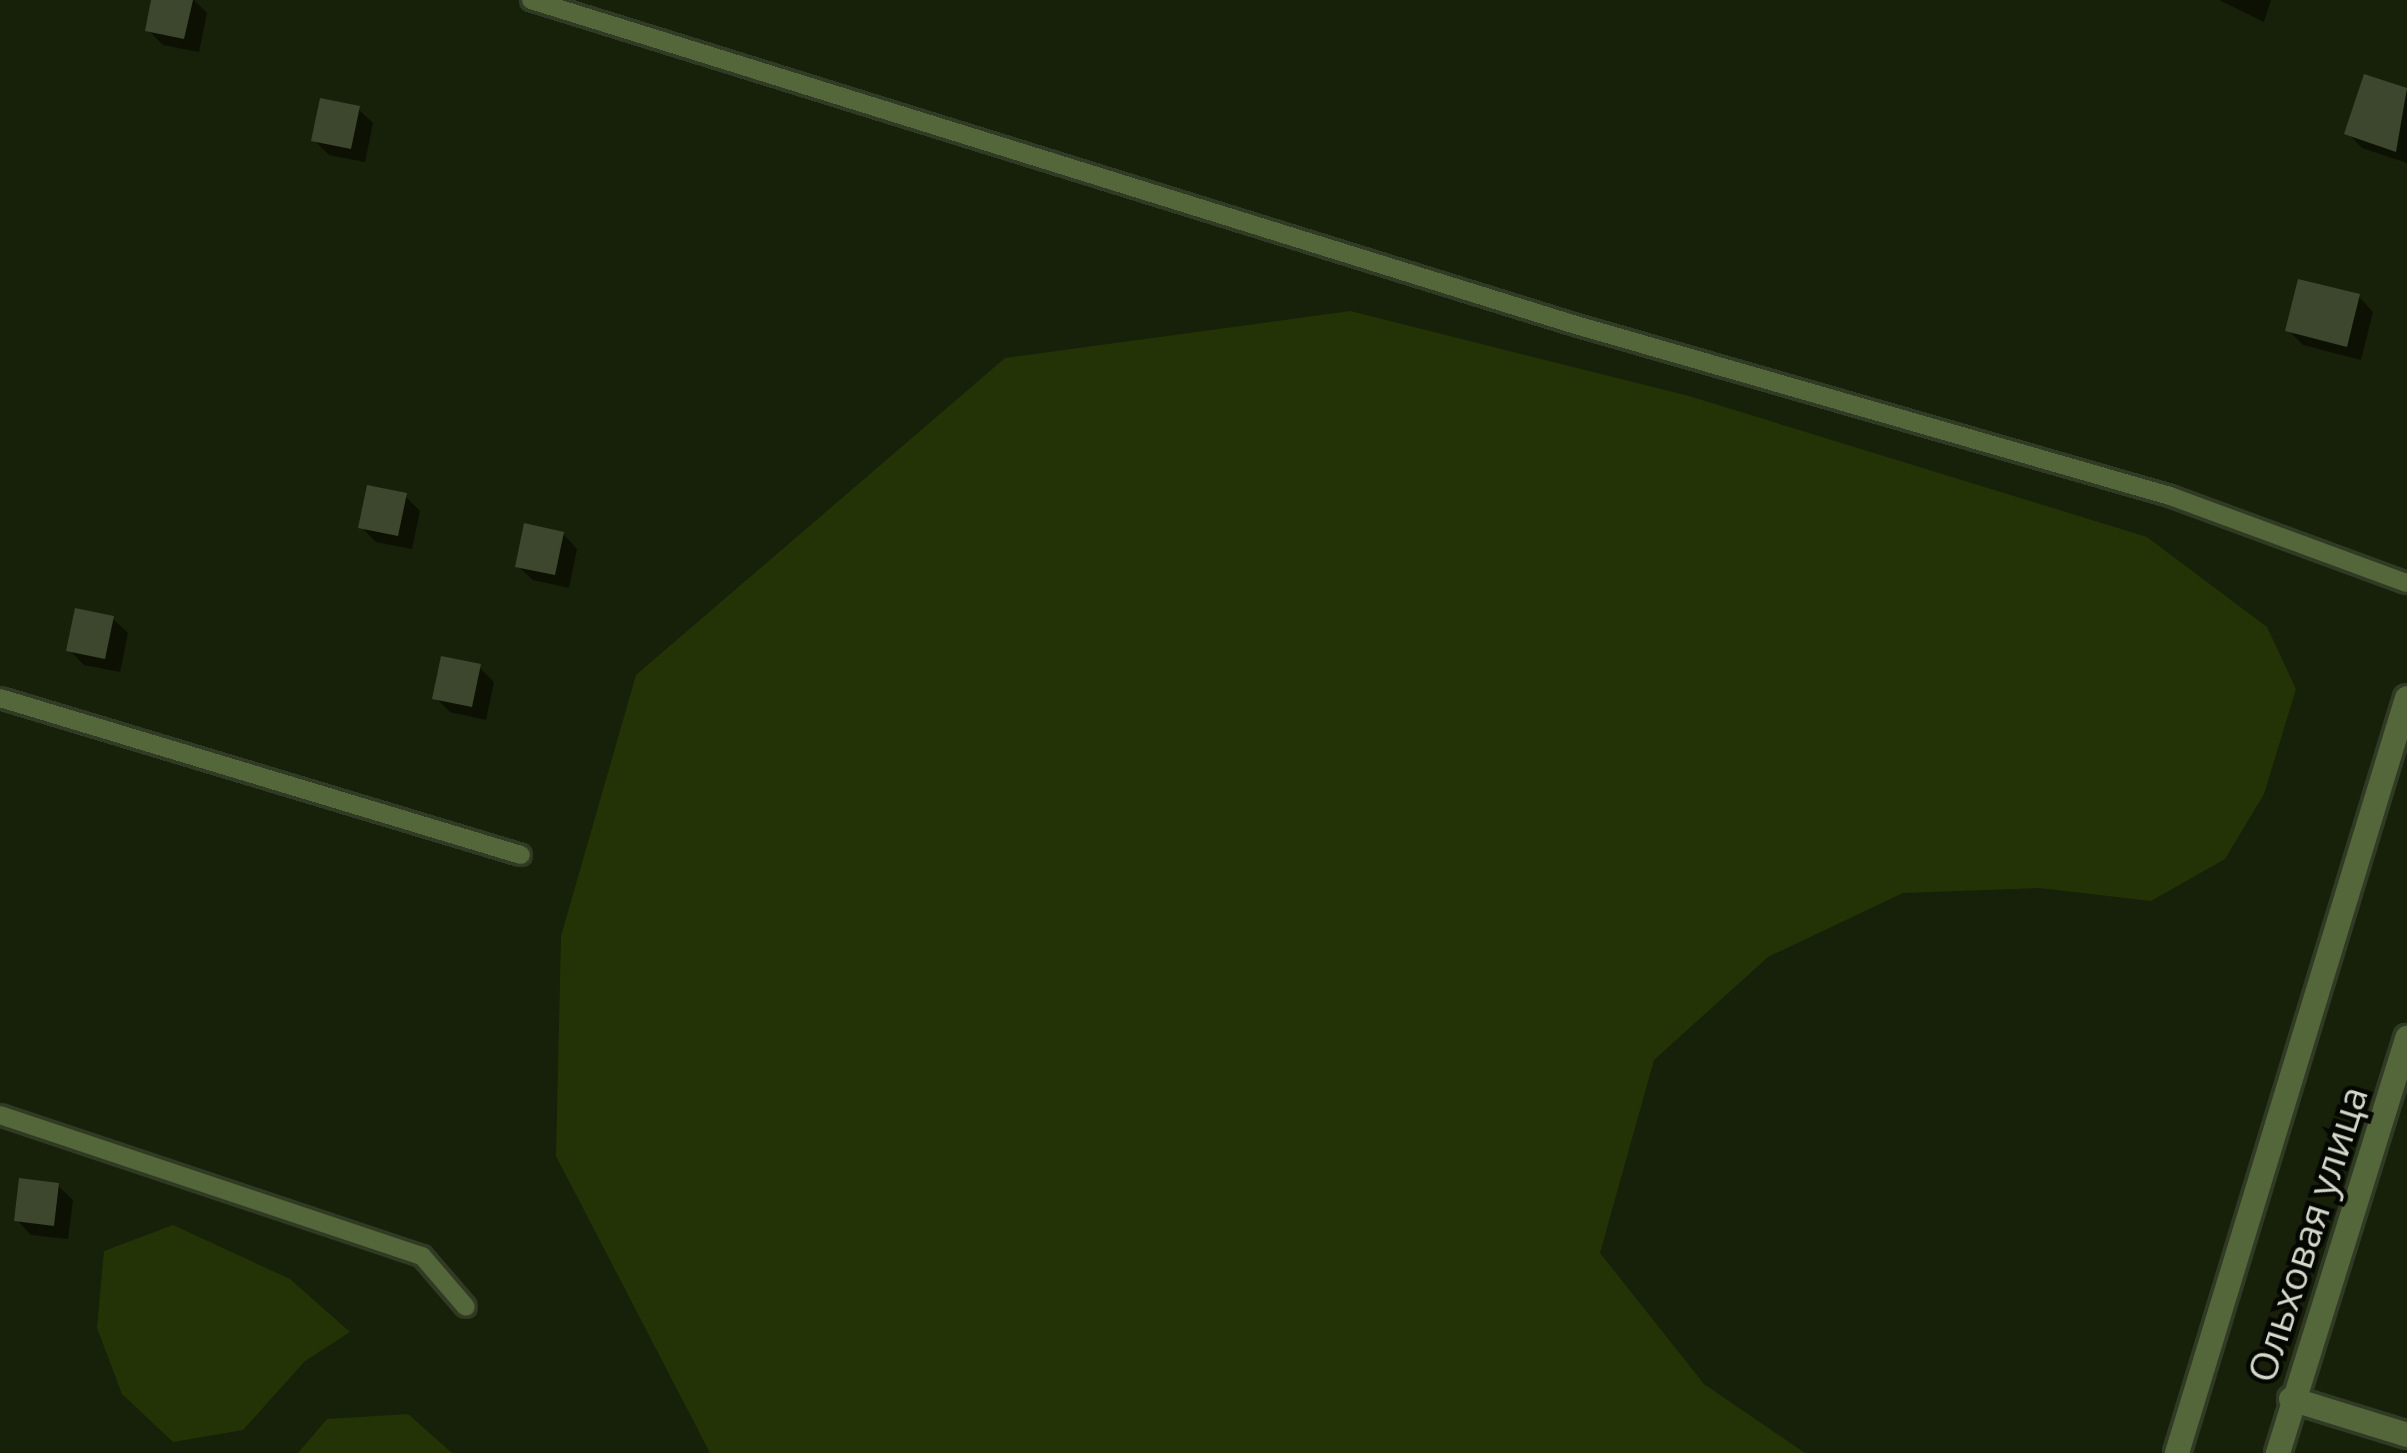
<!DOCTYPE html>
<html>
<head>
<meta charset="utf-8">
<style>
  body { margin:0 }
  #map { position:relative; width:2407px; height:1453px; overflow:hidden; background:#172009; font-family:"Open Sans",sans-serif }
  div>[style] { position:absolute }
  .green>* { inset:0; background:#233306 }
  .shadow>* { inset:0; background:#0007 }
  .building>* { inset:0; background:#3c472e }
  .roads { filter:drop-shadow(3px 0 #313a24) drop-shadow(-3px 0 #313a24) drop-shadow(0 3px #313a24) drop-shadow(0 -3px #313a24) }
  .lane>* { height:18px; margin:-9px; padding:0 9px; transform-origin:9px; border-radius:9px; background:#54673a }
  .street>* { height:24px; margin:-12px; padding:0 12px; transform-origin:12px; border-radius:12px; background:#54673a }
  span { translate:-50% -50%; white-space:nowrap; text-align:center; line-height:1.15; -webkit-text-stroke:9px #050802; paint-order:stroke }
  .street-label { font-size:39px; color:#d2d9ca }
</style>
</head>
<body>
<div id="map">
  <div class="green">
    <i style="clip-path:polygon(1350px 311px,1689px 396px,2147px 537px,2267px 627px,2296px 689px,2264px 794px,2225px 859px,2151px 901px,2039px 888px,1903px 893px,1768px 957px,1654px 1060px,1600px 1253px,1704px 1384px,1805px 1453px,710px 1453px,556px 1156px,561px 936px,636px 675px,1005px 358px)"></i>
    <i style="clip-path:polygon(173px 1225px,290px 1279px,350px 1332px,305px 1361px,243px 1430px,173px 1442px,122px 1394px,97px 1328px,104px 1251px)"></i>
    <i style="clip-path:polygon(408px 1414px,452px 1453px,298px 1453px,327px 1419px)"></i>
  </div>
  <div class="shadow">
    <i style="clip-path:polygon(154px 0,194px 0,207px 13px,199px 52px,163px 45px,148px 30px)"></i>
    <i style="clip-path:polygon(2219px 0,2271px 0,2264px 22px)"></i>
    <i style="clip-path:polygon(2366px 78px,2407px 91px,2407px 163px,2362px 148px,2348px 133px)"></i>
    <i style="clip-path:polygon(358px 109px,373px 123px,365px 162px,329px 155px,314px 140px)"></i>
    <i style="clip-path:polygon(2359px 297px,2373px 312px,2361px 360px,2303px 345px,2288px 330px)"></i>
    <i style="clip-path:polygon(405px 496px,420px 511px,412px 549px,376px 542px,361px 527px)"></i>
    <i style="clip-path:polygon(563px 534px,577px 549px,569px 588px,533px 580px,518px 566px)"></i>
    <i style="clip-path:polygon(113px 619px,128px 633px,120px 672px,84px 665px,69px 650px)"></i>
    <i style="clip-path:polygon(479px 667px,494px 682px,486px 720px,450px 712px,436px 698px)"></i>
    <i style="clip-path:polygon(58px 1186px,73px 1200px,68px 1239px,31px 1235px,17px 1220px)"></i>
  </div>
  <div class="building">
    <i style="clip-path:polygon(151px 0,193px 0,184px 39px,145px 31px)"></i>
    <i style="clip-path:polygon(2364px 74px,2407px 88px,2396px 152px,2344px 134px)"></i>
    <i style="clip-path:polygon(320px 98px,360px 106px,351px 149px,311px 141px)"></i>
    <i style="clip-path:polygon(2298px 279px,2360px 294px,2347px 347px,2285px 331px)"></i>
    <i style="clip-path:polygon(367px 485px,407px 493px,398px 536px,358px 528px)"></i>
    <i style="clip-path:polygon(524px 523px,564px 532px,555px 575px,515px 567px)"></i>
    <i style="clip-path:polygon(75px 608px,114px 616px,105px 659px,66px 651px)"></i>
    <i style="clip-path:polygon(441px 656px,481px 664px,472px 707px,432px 699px)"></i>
    <i style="clip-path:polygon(19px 1178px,59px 1183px,54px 1226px,14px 1221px)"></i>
  </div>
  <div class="roads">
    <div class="lane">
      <i style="left:531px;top:0;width:1094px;rotate:17.28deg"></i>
      <i style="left:1576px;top:325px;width:618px;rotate:16.06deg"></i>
      <i style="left:2170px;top:496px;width:252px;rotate:20.2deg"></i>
      <i style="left:0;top:698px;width:544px;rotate:16.77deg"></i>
      <i style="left:0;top:1115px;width:445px;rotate:18.5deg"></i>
      <i style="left:422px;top:1256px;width:67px;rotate:49.2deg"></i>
    </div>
    <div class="street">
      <i style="left:2291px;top:1399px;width:121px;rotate:17.2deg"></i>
      <i style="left:2177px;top:1453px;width:789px;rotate:-73.06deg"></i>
      <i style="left:2278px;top:1453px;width:435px;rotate:-72.7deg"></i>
    </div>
  </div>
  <div class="street-label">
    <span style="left:2307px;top:1234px;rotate:-72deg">Ольховая улица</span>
  </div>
</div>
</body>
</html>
